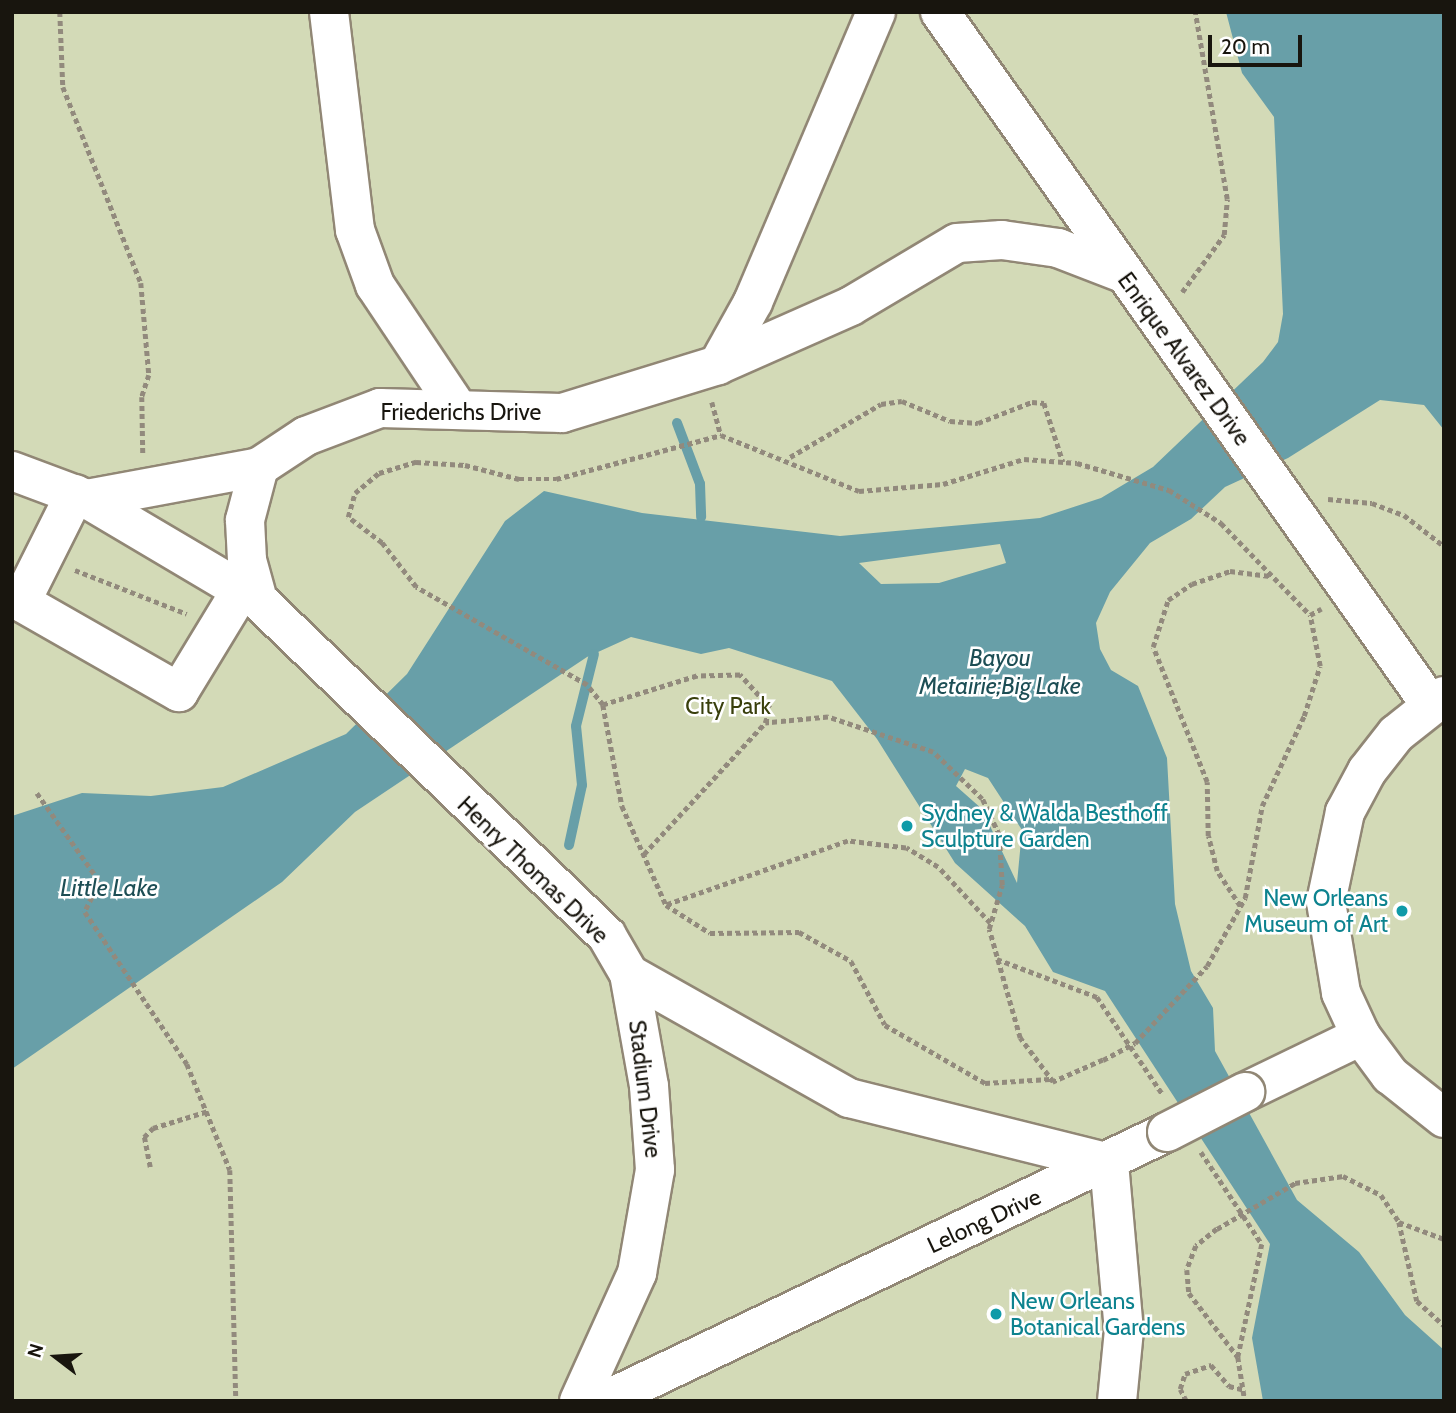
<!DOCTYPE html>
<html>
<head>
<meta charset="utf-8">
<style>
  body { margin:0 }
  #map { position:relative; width:1456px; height:1413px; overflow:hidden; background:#f6ebd8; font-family:Cabin,sans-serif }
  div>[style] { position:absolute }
  .green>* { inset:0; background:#d3dab7 }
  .water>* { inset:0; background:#689fa8 }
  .stream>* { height:10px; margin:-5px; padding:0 5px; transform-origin:5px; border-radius:5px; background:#689fa8 }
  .path>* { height:4.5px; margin-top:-2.25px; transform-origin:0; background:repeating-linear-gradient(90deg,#928a7d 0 5px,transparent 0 8.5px) }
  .roads { filter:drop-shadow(2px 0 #918775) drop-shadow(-2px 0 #918775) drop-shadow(0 2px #918775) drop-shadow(0 -2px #918775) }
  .minor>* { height:38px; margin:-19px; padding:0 19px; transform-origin:19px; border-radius:19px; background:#fff }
  .path-bridge>* { height:4.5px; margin-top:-2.25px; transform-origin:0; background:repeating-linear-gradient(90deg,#928a7d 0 5px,transparent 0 8.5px) }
  .bridges { filter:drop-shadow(2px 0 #918775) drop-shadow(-2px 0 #918775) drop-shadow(0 2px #918775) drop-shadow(0 -2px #918775) }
  .minor-bridge>* { height:38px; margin:-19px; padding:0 19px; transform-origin:19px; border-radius:19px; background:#fff }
  .dots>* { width:19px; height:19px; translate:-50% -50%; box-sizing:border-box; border:4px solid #fff; border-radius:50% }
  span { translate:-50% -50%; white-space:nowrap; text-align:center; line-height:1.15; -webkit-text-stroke:5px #fff; paint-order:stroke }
  .street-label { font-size:23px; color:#18150e }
  .park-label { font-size:23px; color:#393f0c }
  .culture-label { font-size:23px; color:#0d838f }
  .left { translate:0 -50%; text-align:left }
  .right { translate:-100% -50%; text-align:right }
  .water-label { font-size:24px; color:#1d4e55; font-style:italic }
  .frame { position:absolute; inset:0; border:14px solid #18150e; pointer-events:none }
  .north { position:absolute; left:21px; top:1322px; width:70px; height:70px; -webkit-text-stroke:5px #fff; paint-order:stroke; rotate:287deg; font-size:19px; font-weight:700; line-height:28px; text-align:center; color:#18150e }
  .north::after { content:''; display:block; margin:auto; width:24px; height:32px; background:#18150e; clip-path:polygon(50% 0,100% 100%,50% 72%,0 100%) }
  .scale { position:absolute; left:1208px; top:35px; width:94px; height:32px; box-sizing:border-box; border:4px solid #18150e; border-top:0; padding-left:9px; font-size:21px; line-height:24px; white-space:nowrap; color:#18150e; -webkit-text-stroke:5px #fff; paint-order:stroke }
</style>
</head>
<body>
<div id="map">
  <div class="green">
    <i style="clip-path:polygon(12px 12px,1444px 12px,1444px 1401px,12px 1401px)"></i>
  </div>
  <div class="water">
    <i style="clip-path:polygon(evenodd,1226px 12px,1444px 12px,1444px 430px,1424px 405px,1380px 400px,1288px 458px,1225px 487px,1191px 519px,1150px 543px,1110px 592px,1096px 623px,1100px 649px,1111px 670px,1138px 686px,1167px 758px,1175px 904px,1191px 971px,1213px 1008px,1215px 1051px,1297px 1200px,1359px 1252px,1405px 1315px,1444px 1350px,1444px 1401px,1263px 1401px,1252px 1338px,1270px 1244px,1105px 991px,1053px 972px,1025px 926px,955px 863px,877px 739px,832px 681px,729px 648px,701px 654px,631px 637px,587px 657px,355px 812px,282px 882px,12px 1069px,12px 816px,82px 793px,151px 796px,223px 787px,346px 734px,407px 674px,505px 521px,544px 491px,642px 513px,840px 536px,1040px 518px,1101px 498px,1153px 467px,1263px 362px,1278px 342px,1283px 314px,1274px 117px,1242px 73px,1226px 12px,1000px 544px,1006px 563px,939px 583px,881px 584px,859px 563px,1000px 544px,1226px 12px,965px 769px,988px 778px,1022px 830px,1017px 883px,982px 809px,956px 786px,965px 769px)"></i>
  </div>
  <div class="stream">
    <i style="left:677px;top:423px;width:65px;rotate:69.3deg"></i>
    <i style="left:700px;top:484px;width:33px;rotate:88deg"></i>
    <i style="left:569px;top:845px;width:61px;rotate:-77.8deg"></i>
    <i style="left:582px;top:785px;width:59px;rotate:-95.8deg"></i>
    <i style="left:576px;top:726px;width:74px;rotate:-76deg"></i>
  </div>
  <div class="path">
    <i style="left:60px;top:12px;width:75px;rotate:87.7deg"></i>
    <i style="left:63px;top:87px;width:211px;rotate:68.3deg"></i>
    <i style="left:141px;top:283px;width:92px;rotate:85deg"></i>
    <i style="left:149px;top:375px;width:23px;rotate:108deg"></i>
    <i style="left:142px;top:397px;width:58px;rotate:89deg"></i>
    <i style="left:1182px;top:292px;width:71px;rotate:-53.6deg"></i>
    <i style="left:1224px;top:235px;width:36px;rotate:-85deg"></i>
    <i style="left:1227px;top:199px;width:190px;rotate:-99.7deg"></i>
    <i style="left:712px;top:402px;width:34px;rotate:75deg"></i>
    <i style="left:790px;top:457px;width:105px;rotate:-30.2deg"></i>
    <i style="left:881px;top:404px;width:21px;rotate:-8deg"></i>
    <i style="left:902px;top:401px;width:52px;rotate:22.6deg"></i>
    <i style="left:950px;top:421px;width:28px;rotate:4deg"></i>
    <i style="left:978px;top:423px;width:58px;rotate:-21.3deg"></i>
    <i style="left:1032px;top:402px;width:12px;rotate:5deg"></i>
    <i style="left:1044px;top:403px;width:62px;rotate:72.1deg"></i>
    <i style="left:1328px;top:499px;width:44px;rotate:5.2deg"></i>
    <i style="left:1372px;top:503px;width:34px;rotate:21deg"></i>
    <i style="left:1404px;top:515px;width:51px;rotate:37.8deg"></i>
    <i style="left:75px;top:570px;width:120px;rotate:21.4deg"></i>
    <i style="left:603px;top:705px;width:103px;rotate:79.3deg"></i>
    <i style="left:622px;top:806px;width:108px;rotate:66deg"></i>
    <i style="left:37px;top:793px;width:109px;rotate:54.7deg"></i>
    <i style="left:100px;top:882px;width:34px;rotate:117deg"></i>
    <i style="left:85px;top:912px;width:183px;rotate:56.1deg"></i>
    <i style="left:187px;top:1064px;width:114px;rotate:67.9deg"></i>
    <i style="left:230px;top:1170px;width:231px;rotate:88.5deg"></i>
    <i style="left:644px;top:854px;width:178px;rotate:-47.3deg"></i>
    <i style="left:1240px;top:906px;width:42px;rotate:-123.3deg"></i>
    <i style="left:1217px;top:871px;width:36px;rotate:-104deg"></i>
    <i style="left:1208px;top:836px;width:54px;rotate:-91.1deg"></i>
    <i style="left:1207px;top:782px;width:145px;rotate:-111.8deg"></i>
    <i style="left:1153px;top:647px;width:49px;rotate:-72.3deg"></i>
    <i style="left:1168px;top:600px;width:29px;rotate:-34deg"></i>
    <i style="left:1192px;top:584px;width:40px;rotate:-18.9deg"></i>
    <i style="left:1230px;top:571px;width:40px;rotate:7.1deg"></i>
    <i style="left:990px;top:923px;width:76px;rotate:-132.9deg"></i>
    <i style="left:938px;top:867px;width:37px;rotate:-149deg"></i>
    <i style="left:906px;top:848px;width:58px;rotate:-173.1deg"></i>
    <i style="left:848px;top:841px;width:193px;rotate:160.6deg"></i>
    <i style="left:666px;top:905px;width:52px;rotate:32.5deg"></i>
    <i style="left:710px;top:933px;width:89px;rotate:-0.6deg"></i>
    <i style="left:799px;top:932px;width:60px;rotate:29.1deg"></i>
    <i style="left:851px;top:961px;width:72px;rotate:62deg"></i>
    <i style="left:885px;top:1025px;width:116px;rotate:30.1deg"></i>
    <i style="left:985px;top:1083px;width:65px;rotate:-3.5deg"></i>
    <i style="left:997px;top:959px;width:107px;rotate:20.8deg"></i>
    <i style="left:1097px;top:997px;width:118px;rotate:56deg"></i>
    <i style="left:1207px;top:966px;width:78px;rotate:-60.8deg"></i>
    <i style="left:1245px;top:898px;width:94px;rotate:-79.5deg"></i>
    <i style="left:1262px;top:806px;width:99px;rotate:-65deg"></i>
    <i style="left:1304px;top:716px;width:52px;rotate:-72.3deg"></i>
    <i style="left:1320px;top:666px;width:52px;rotate:-101.1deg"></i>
    <i style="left:1103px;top:1060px;width:55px;rotate:156.3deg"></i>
    <i style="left:1053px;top:1082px;width:55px;rotate:-126.9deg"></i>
    <i style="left:1020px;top:1038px;width:113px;rotate:-105.9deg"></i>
    <i style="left:989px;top:929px;width:46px;rotate:-73.5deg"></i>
    <i style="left:1002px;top:885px;width:50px;rotate:-93.4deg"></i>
    <i style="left:999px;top:835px;width:40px;rotate:-115deg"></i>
    <i style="left:982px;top:799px;width:68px;rotate:-136.2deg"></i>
    <i style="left:933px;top:752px;width:111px;rotate:-161.6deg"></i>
    <i style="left:828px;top:717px;width:63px;rotate:174.6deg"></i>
    <i style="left:765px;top:723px;width:16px;rotate:-72deg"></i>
    <i style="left:770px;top:708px;width:45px;rotate:-132.3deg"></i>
    <i style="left:740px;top:675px;width:43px;rotate:178.7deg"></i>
    <i style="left:697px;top:676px;width:98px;rotate:162.9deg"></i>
    <i style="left:603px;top:705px;width:26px;rotate:-129deg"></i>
    <i style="left:587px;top:685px;width:197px;rotate:-150.2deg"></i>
    <i style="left:416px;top:587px;width:56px;rotate:-127.7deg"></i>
    <i style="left:382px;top:543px;width:43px;rotate:-142.6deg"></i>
    <i style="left:348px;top:517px;width:25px;rotate:-74deg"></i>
    <i style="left:355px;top:493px;width:31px;rotate:-40deg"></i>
    <i style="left:379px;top:473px;width:39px;rotate:-17deg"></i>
    <i style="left:416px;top:462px;width:49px;rotate:3.5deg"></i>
    <i style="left:465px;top:465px;width:56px;rotate:14.5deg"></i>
    <i style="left:519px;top:479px;width:37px"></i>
    <i style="left:556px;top:479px;width:171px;rotate:-14.9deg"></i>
    <i style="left:721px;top:435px;width:149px;rotate:22.1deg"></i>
    <i style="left:859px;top:491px;width:84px;rotate:-4.8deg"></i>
    <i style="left:943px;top:484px;width:85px;rotate:-17.2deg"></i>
    <i style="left:1024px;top:459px;width:53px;rotate:4.3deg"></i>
    <i style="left:1077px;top:463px;width:96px;rotate:16.4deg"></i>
    <i style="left:1169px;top:490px;width:62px;rotate:32.4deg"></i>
    <i style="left:1221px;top:523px;width:128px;rotate:45.9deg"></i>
    <i style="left:1310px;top:615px;width:13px;rotate:-29deg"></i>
    <i style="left:1201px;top:1152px;width:110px;rotate:56.5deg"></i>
    <i style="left:1262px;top:1244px;width:116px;rotate:102deg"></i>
    <i style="left:150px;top:1167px;width:31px;rotate:-101deg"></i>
    <i style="left:144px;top:1137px;width:13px;rotate:-45deg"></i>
    <i style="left:153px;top:1128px;width:58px;rotate:-17.2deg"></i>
    <i style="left:1295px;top:1183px;width:49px;rotate:-8.3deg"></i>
    <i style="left:1343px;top:1176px;width:42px;rotate:26.6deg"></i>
    <i style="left:1381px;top:1195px;width:32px;rotate:56deg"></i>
    <i style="left:1399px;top:1222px;width:81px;rotate:77.2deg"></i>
    <i style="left:1417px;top:1301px;width:36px;rotate:42deg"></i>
    <i style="left:1399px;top:1222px;width:48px;rotate:20.7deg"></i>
    <i style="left:1217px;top:1229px;width:27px;rotate:141deg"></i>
    <i style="left:1196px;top:1246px;width:26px;rotate:111deg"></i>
    <i style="left:1187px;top:1270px;width:23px;rotate:85deg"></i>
    <i style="left:1189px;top:1293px;width:81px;rotate:52.6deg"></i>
    <i style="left:1238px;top:1357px;width:45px;rotate:81deg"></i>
    <i style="left:1186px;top:1401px;width:13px;rotate:-117deg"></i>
    <i style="left:1180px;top:1389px;width:16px;rotate:-72deg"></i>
    <i style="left:1185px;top:1374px;width:28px;rotate:-19deg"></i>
    <i style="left:1211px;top:1365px;width:28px;rotate:49deg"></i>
    <i style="left:1229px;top:1386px;width:16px;rotate:14deg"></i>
  </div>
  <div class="roads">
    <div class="minor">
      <i style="left:329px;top:12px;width:220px;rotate:83.2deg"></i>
      <i style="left:355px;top:230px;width:59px;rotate:70deg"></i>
      <i style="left:375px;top:285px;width:149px;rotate:56.2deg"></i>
      <i style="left:940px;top:12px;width:848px;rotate:54.7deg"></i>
      <i style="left:718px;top:365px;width:72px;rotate:-60.9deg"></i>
      <i style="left:753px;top:302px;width:315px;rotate:-67deg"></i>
      <i style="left:12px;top:471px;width:80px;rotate:20.5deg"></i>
      <i style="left:87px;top:499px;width:199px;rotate:30.6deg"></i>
      <i style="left:258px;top:600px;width:484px;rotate:43.9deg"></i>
      <i style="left:607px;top:936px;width:44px;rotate:59.9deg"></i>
      <i style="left:629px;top:974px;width:253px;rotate:29.4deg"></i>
      <i style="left:849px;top:1098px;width:268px;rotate:14deg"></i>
      <i style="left:75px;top:494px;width:121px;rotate:116.6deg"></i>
      <i style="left:21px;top:602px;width:182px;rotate:29.7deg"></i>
      <i style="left:179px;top:692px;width:119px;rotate:-58.7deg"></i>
      <i style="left:87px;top:499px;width:175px;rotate:-10.5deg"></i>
      <i style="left:259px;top:467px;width:56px;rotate:-33.4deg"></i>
      <i style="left:306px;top:436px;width:79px;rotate:-20.7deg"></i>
      <i style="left:380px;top:408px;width:182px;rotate:1.6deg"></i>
      <i style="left:562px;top:413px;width:163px;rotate:-17.1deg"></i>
      <i style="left:718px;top:365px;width:145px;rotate:-23.9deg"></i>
      <i style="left:851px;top:306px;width:123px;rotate:-30.7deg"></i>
      <i style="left:957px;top:243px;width:45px;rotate:-3.8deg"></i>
      <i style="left:1002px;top:240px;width:57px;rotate:8.1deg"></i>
      <i style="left:1058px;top:248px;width:66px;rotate:21.2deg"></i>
      <i style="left:258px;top:600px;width:41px;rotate:-105.4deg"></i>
      <i style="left:247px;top:560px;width:40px;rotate:-92.9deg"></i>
      <i style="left:245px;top:520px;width:55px;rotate:-75.2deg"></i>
      <i style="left:1444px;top:696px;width:61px;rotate:141.6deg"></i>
      <i style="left:1396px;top:734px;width:47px;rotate:128.1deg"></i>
      <i style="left:1367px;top:771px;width:47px;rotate:118.2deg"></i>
      <i style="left:1345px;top:812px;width:92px;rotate:101.9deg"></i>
      <i style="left:1326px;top:902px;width:92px;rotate:80.6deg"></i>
      <i style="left:1341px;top:993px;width:47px;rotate:65.1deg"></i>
      <i style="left:1361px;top:1036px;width:49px;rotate:53.4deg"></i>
      <i style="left:1390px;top:1075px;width:69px;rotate:38.5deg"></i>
      <i style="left:1245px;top:1092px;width:129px;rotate:-25.8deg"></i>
      <i style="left:1109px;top:1163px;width:168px;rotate:84.9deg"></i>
      <i style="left:1124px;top:1330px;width:71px;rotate:95.6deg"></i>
      <i style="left:579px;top:1401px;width:141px;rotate:-65.6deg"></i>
      <i style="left:637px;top:1273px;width:105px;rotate:-80.1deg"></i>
      <i style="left:655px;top:1170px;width:84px;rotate:-94.1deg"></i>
      <i style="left:649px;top:1086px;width:114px;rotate:-100.1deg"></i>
      <i style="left:604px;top:1401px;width:624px;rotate:-25.54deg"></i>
    </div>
  </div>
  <div class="path-bridge">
    <i style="left:1103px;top:1060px;width:36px;rotate:-28deg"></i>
    <i style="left:1135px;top:1043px;width:105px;rotate:-46.9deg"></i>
    <i style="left:1217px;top:1229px;width:91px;rotate:-30.5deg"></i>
  </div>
  <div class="bridges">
    <div class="minor-bridge">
      <i style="left:1167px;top:1132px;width:88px;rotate:-27.1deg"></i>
    </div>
  </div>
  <div class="dots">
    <i style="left:907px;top:826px;background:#0f9aa8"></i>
    <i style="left:1402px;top:911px;background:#0f9aa8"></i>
    <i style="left:996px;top:1314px;background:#0f9aa8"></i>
  </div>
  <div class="street-label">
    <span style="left:1184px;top:359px;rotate:54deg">Enrique Alvarez Drive</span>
    <span style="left:461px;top:412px">Friederichs Drive</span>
    <span style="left:533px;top:870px;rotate:44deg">Henry Thomas Drive</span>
    <span style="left:645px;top:1089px;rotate:83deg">Stadium Drive</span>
    <span style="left:984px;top:1221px;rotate:-25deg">Lelong Drive</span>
  </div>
  <div class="park-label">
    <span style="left:728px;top:706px">City Park</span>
  </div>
  <div class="culture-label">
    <span class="left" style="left:921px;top:826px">Sydney &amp; Walda Besthoff<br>Sculpture Garden</span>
    <span class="right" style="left:1388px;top:911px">New Orleans<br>Museum of Art</span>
    <span class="left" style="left:1010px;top:1314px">New Orleans<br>Botanical Gardens</span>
  </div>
  <div class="water-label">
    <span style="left:1000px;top:672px">Bayou<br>Metairie;Big Lake</span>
    <span style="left:109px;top:888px">Little Lake</span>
  </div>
  <div class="frame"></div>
  <div class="north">N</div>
  <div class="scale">20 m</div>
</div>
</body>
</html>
